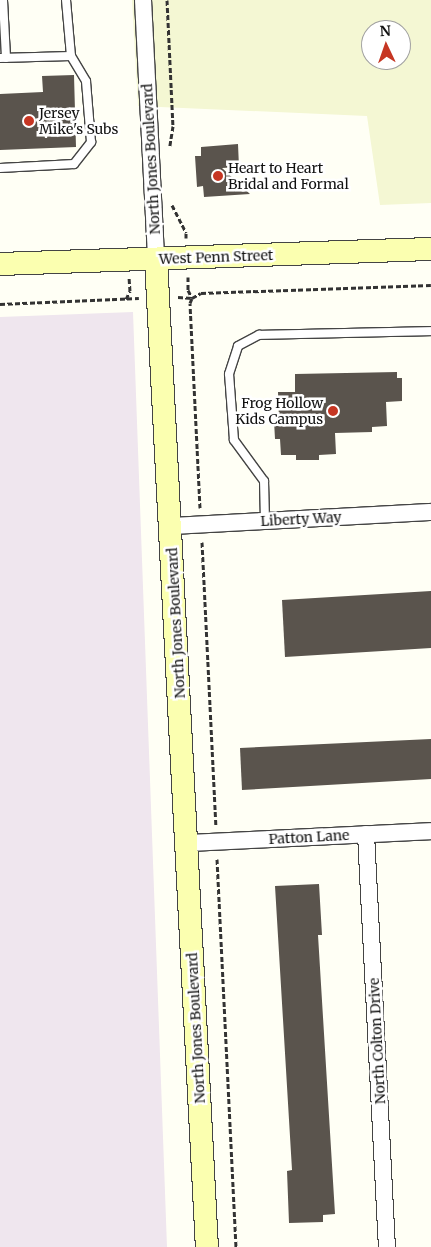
<!DOCTYPE html>
<html>
<head>
<meta charset="utf-8">
<style>
  body { margin:0 }
  #map { position:relative; width:431px; height:1247px; overflow:hidden; background:#fffff5; font-family:Merriweather,serif }
  div>[style] { position:absolute }
  .industrial>* { inset:0; background:#efe6ee }
  .farmland>* { inset:0; background:#f4f7d3 }
  .building>* { inset:0; background:#5a544d }
  .path>* { height:3px; margin-top:-1.5px; transform-origin:0; background:repeating-linear-gradient(90deg,#333 0 5px,transparent 0 7.5px) }
  .roads { filter:drop-shadow(1px 0 #444) drop-shadow(-1px 0 #444) drop-shadow(0 1px #444) drop-shadow(0 -1px #444) }
  .lane>* { height:8px; margin:-4px; padding:0 4px; transform-origin:4px; border-radius:4px; background:#fff }
  .street>* { height:16px; margin:-8px; padding:0 8px; transform-origin:8px; border-radius:8px; background:#fff }
  .secondary>* { height:22px; margin:-11px; padding:0 11px; transform-origin:11px; border-radius:11px; background:#fbffb0 }
  .dots>* { width:14px; height:14px; translate:-50% -50%; box-sizing:border-box; border:2px solid #fff; border-radius:50% }
  span { translate:-50% -50%; white-space:nowrap; text-align:center; line-height:1.15; -webkit-text-stroke:5px #fff; paint-order:stroke }
  .poi-label { font-size:14px; color:#111 }
  .left { translate:0 -50%; text-align:left }
  .right { translate:-100% -50%; text-align:right }
  .street-label { font-size:14px; color:#111 }
  .north { position:absolute; left:361px; top:20px; width:50px; height:50px; box-sizing:border-box; background:#fff; border:1px solid #a0a0a0; border-radius:50%; rotate:357deg; font-size:14px; font-weight:700; line-height:20px; text-align:center; color:#111 }
  .north::after { content:''; display:block; margin:auto; width:18px; height:22px; background:#c63623; clip-path:polygon(50% 0,100% 100%,50% 72%,0 100%) }
</style>
</head>
<body>
<div id="map">
  <div class="industrial">
    <i style="clip-path:polygon(133px 312px,167px 1247px,0 1247px,0 317px)"></i>
  </div>
  <div class="farmland">
    <i style="clip-path:polygon(evenodd,132px 0,431px 0,431px 203px,380px 205px,367px 116px,138px 106px,132px 0,371px 30px,401px 30px,401px 60px,371px 60px,371px 30px)"></i>
  </div>
  <div class="building">
    <i style="clip-path:polygon(74px 75px,76px 147px,0 150px,0 94px,43px 92px,42px 76px)"></i>
    <i style="clip-path:polygon(238px 144px,239px 167px,222px 168px,250px 194px,204px 197px,203px 186px,197px 187px,195px 156px,201px 156px,201px 147px)"></i>
    <i style="clip-path:polygon(397px 372px,397px 378px,402px 378px,402px 401px,386px 402px,387px 426px,372px 427px,372px 432px,335px 433px,336px 454px,319px 455px,319px 460px,296px 460px,296px 455px,281px 455px,280px 439px,275px 439px,274px 421px,279px 420px,278px 392px,295px 392px,295px 374px)"></i>
    <i style="clip-path:polygon(431px 591px,431px 648px,285px 657px,282px 600px)"></i>
    <i style="clip-path:polygon(431px 739px,431px 779px,242px 790px,240px 748px)"></i>
    <i style="clip-path:polygon(319px 884px,322px 935px,318px 935px,335px 1214px,323px 1215px,323px 1222px,289px 1223px,287px 1171px,292px 1170px,275px 886px)"></i>
  </div>
  <div class="path">
    <i style="left:167px;top:0;width:126px;rotate:87.3deg"></i>
    <i style="left:173px;top:126px;width:20px;rotate:99deg"></i>
    <i style="left:172px;top:205px;width:31px;rotate:63deg"></i>
    <i style="left:186px;top:233px;width:5px;rotate:90deg"></i>
    <i style="left:188px;top:277px;width:13px;rotate:90deg"></i>
    <i style="left:188px;top:290px;width:9px;rotate:63deg"></i>
    <i style="left:178px;top:297px;width:14px;rotate:4deg"></i>
    <i style="left:126px;top:299px;width:9px;rotate:-63deg"></i>
    <i style="left:130px;top:291px;width:13px;rotate:-94deg"></i>
    <i style="left:0;top:304px;width:139px;rotate:-2.5deg"></i>
    <i style="left:200px;top:508px;width:205px;rotate:-92.8deg"></i>
    <i style="left:190px;top:303px;width:5px;rotate:-68deg"></i>
    <i style="left:192px;top:298px;width:10px;rotate:-29deg"></i>
    <i style="left:201px;top:293px;width:230px;rotate:-2deg"></i>
    <i style="left:202px;top:542px;width:283px;rotate:87.2deg"></i>
    <i style="left:217px;top:859px;width:388px;rotate:87.2deg"></i>
  </div>
  <div class="roads">
    <div class="lane">
      <i style="left:3px;top:0;width:58px;rotate:87deg"></i>
      <i style="left:0;top:58px;width:71px;rotate:-1.6deg"></i>
      <i style="left:71px;top:56px;width:56px;rotate:-95.1deg"></i>
      <i style="left:0;top:168px;width:74px;rotate:-3.1deg"></i>
      <i style="left:74px;top:164px;width:28px;rotate:-52deg"></i>
      <i style="left:91px;top:142px;width:61px;rotate:-94.7deg"></i>
      <i style="left:86px;top:81px;width:29px;rotate:-121deg"></i>
      <i style="left:265px;top:521px;width:40px;rotate:-91.4deg"></i>
      <i style="left:264px;top:481px;width:51px;rotate:-126.2deg"></i>
      <i style="left:234px;top:440px;width:66px;rotate:-94.3deg"></i>
      <i style="left:229px;top:374px;width:29px;rotate:-72deg"></i>
      <i style="left:238px;top:346px;width:24px;rotate:-28deg"></i>
      <i style="left:259px;top:335px;width:172px;rotate:-1.3deg"></i>
    </div>
    <div class="street">
      <i style="left:143px;top:0;width:259px;rotate:87.1deg"></i>
      <i style="left:171px;top:526px;width:260px;rotate:-3.1deg"></i>
      <i style="left:366px;top:834px;width:414px;rotate:87.1deg"></i>
      <i style="left:187px;top:843px;width:244px;rotate:-2.8deg"></i>
    </div>
    <div class="secondary">
      <i style="left:156px;top:259px;width:989px;rotate:87.05deg"></i>
      <i style="left:0;top:264px;width:431px;rotate:-2deg"></i>
    </div>
  </div>
  <div class="dots">
    <i style="left:29px;top:121px;background:#c63623"></i>
    <i style="left:218px;top:176px;background:#c63623"></i>
    <i style="left:333px;top:411px;background:#c63623"></i>
  </div>
  <div class="poi-label">
    <span class="left" style="left:39px;top:121px">Jersey<br>Mike's Subs</span>
    <span class="left" style="left:228px;top:176px">Heart to Heart<br>Bridal and Formal</span>
    <span class="right" style="left:323px;top:411px">Frog Hollow<br>Kids Campus</span>
  </div>
  <div class="street-label">
    <span style="left:151px;top:159px;rotate:-93deg">North Jones Boulevard</span>
    <span style="left:216px;top:257px;rotate:-2deg">West Penn Street</span>
    <span style="left:301px;top:519px;rotate:-3deg">Liberty Way</span>
    <span style="left:176px;top:623px;rotate:-93deg">North Jones Boulevard</span>
    <span style="left:309px;top:837px;rotate:-3deg">Patton Lane</span>
    <span style="left:196px;top:1028px;rotate:-93deg">North Jones Boulevard</span>
    <span style="left:377px;top:1041px;rotate:-93deg">North Colton Drive</span>
  </div>
  <div class="north">N</div>
</div>
</body>
</html>
